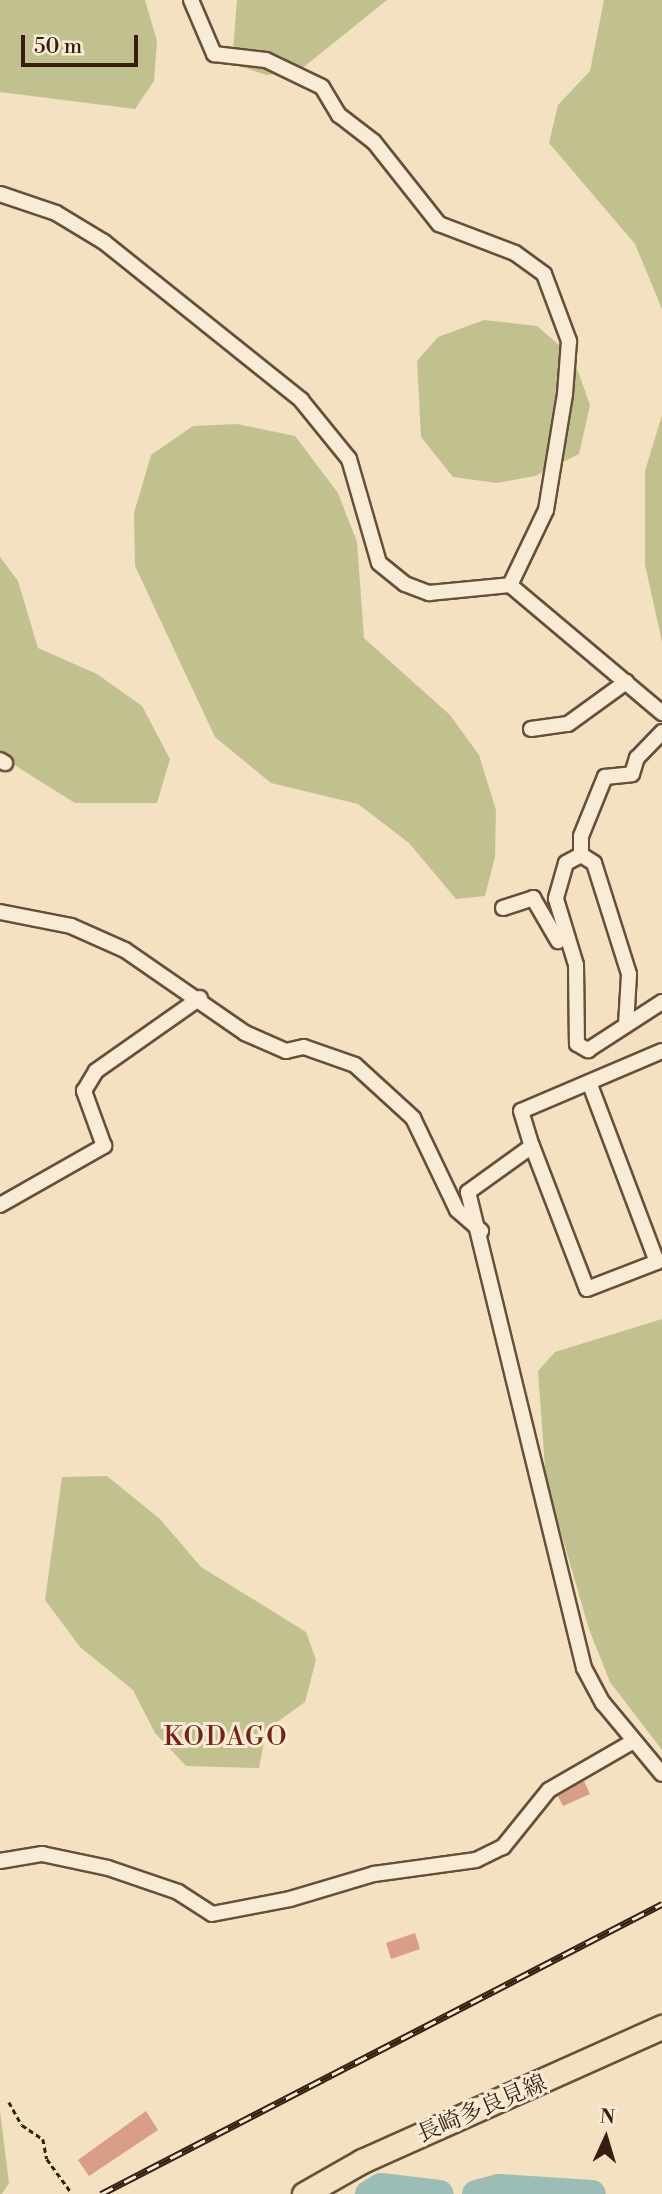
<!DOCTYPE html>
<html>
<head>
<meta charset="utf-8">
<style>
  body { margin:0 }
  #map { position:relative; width:662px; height:2194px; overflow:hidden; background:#f4e1c2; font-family:"Libre Bodoni","Noto Serif JP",serif }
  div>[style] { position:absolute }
  .green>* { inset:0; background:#c1c18f }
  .river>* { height:28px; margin:-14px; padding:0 14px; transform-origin:14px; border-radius:14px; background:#9cbdb6 }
  .building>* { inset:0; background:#d89e87 }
  .path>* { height:2.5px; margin-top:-1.25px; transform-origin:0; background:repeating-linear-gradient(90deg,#381e10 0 5px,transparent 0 8.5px) }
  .roads { filter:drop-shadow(2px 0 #674f3c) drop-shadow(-2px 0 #674f3c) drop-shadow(0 2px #674f3c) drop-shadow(0 -2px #674f3c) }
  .street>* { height:14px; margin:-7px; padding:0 7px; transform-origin:7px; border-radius:7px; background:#f8ecd7 }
  .primary>* { height:23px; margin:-11.5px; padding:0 11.5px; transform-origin:11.5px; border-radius:11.5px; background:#f4e1c2 }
  .rail>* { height:7px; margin-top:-3.5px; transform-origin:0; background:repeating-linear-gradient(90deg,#f8ecd7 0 13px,#381e10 0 26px); box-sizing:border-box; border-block:2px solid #381e10 }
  span { translate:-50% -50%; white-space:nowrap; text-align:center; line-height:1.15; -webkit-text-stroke:6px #f8ecd7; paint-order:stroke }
  .street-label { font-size:23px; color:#381e10 }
  .quarter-label { font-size:26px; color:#7a1f14; letter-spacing:2px }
  .north { position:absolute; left:571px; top:2103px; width:70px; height:70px; -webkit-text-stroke:5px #f8ecd7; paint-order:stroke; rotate:4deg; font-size:19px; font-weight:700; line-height:28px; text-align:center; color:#381e10 }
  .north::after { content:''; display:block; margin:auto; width:24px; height:32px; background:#381e10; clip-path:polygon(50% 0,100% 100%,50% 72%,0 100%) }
  .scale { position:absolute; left:21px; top:35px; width:117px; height:32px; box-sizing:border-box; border:4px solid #381e10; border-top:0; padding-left:9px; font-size:21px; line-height:24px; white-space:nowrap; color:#381e10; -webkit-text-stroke:5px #f8ecd7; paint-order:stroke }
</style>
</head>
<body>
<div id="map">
  <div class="green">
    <i style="clip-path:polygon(0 0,145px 0,157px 41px,154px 81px,135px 109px,0 92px)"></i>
    <i style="clip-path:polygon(237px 0,387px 0,300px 70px,267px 75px,232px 64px)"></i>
    <i style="clip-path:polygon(604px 0,662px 0,662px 309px,635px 244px,549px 143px,558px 105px,590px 71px)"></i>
    <i style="clip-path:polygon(484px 320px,537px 326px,573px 357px,590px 405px,579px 454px,535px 476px,497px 483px,453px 477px,421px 437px,417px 361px,438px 337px)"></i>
    <i style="clip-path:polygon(662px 415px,662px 642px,645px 565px,645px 471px)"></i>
    <i style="clip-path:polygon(237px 424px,295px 436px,338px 493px,357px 542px,364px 638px,450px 715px,479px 755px,496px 810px,495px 857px,485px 896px,456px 899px,409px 843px,358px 804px,271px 783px,215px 737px,135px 566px,134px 513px,151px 455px,193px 426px)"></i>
    <i style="clip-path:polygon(0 557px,18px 581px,38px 648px,97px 674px,142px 706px,170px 759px,157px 803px,75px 803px,0 756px)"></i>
    <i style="clip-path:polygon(662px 1319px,662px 1750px,610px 1682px,589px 1629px,546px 1481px,538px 1371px,555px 1352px)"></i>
    <i style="clip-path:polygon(107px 1476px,160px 1519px,201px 1567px,306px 1632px,316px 1660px,305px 1702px,266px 1730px,259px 1768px,186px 1766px,155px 1733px,133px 1690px,80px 1647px,45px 1600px,62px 1477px)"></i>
    <i style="clip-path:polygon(0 2111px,9px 2183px,2px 2194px,0 2194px)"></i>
  </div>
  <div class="river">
    <i style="left:369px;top:2194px;width:14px;rotate:-30deg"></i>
    <i style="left:381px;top:2187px;width:59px;rotate:6.8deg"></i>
    <i style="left:476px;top:2194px;width:24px;rotate:-15deg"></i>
    <i style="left:499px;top:2188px;width:93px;rotate:3.7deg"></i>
  </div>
  <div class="building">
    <i style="clip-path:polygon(584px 1781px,590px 1794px,563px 1806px,558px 1796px)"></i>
    <i style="clip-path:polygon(415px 1933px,420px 1949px,391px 1959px,386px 1943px)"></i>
    <i style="clip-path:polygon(146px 2111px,158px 2130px,89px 2176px,78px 2160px)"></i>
  </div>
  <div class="path">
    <i style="left:9px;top:2102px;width:26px;rotate:61deg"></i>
    <i style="left:22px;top:2125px;width:25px;rotate:34deg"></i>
    <i style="left:43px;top:2139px;width:20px;rotate:79deg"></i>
    <i style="left:47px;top:2159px;width:41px;rotate:54deg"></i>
  </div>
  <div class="roads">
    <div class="street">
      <i style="left:191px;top:0;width:59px;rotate:66.9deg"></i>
      <i style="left:214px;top:54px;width:52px;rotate:6.6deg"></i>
      <i style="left:266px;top:60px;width:62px;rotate:25.7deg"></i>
      <i style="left:322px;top:87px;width:33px;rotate:59deg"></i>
      <i style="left:339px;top:115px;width:44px;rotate:37.6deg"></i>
      <i style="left:374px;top:142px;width:105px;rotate:51.6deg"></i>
      <i style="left:439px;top:224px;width:81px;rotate:20.9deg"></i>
      <i style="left:515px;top:253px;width:36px;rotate:36deg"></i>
      <i style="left:544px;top:274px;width:72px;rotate:69.5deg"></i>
      <i style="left:569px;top:341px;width:53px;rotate:94.3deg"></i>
      <i style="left:565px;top:394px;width:118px;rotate:99.3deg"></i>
      <i style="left:546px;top:510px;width:83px;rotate:115.6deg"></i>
      <i style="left:0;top:194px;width:59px;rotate:18.7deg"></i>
      <i style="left:56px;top:213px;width:56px;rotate:31.1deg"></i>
      <i style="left:104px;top:242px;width:253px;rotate:38.7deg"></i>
      <i style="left:301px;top:400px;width:76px;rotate:50.9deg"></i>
      <i style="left:349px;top:459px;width:108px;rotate:73.9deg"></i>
      <i style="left:379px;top:563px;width:33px;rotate:39deg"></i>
      <i style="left:405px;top:584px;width:26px;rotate:21deg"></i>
      <i style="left:429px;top:593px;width:81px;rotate:-5.6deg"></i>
      <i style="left:510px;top:585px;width:199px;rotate:40.1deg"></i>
      <i style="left:531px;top:729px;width:37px;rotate:-8deg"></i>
      <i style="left:568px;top:724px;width:72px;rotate:-35.9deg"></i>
      <i style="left:0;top:760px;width:6px;rotate:31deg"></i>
      <i style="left:581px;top:855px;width:19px;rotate:-90deg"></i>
      <i style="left:581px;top:836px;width:64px;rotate:-67.9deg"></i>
      <i style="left:605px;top:777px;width:27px;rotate:-6deg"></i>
      <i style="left:632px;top:774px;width:17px;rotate:-73deg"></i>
      <i style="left:637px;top:758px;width:36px;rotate:-46deg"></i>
      <i style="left:503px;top:908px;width:32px;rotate:-18deg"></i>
      <i style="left:533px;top:898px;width:50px;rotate:59.8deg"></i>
      <i style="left:0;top:912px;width:72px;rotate:11.2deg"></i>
      <i style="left:71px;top:926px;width:59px;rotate:24deg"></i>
      <i style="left:125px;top:950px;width:146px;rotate:34.7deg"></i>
      <i style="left:245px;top:1033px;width:45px;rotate:23.7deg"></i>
      <i style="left:286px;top:1051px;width:18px;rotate:-13deg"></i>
      <i style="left:304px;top:1047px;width:54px;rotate:19.4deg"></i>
      <i style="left:355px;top:1065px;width:79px;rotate:42.4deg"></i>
      <i style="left:413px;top:1118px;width:102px;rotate:64.4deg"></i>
      <i style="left:457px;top:1210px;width:32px;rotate:41deg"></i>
      <i style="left:626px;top:1025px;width:51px;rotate:-86.6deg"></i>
      <i style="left:629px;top:974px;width:116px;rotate:-107.5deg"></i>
      <i style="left:594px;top:863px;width:15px;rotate:-148deg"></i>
      <i style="left:581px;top:855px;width:17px;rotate:152deg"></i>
      <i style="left:566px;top:863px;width:37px;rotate:106deg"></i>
      <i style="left:556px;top:899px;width:69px;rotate:73.1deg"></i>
      <i style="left:576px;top:965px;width:79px;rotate:89.3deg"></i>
      <i style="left:577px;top:1044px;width:13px;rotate:29deg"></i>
      <i style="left:588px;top:1050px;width:88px;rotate:-33deg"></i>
      <i style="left:662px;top:1051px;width:153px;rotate:156.9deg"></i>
      <i style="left:521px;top:1111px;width:37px;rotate:73deg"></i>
      <i style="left:532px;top:1146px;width:79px;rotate:144.3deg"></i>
      <i style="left:468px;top:1192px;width:490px;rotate:76.3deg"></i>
      <i style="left:584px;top:1668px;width:40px;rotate:62deg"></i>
      <i style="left:603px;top:1703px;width:92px;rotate:50.3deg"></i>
      <i style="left:532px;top:1146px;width:153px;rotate:69deg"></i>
      <i style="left:587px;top:1289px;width:75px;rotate:-21.1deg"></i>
      <i style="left:657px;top:1262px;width:192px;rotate:-110.7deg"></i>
      <i style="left:0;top:1205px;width:120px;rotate:-29.6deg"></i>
      <i style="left:104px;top:1146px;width:59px;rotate:-110deg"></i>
      <i style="left:84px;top:1091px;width:23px;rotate:-59deg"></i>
      <i style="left:96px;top:1071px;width:127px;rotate:-35.1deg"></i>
      <i style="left:0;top:1861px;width:43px;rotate:-9.5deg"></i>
      <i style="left:42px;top:1854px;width:67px;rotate:12deg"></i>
      <i style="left:108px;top:1868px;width:74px;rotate:18.9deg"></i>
      <i style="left:178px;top:1892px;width:40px;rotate:32.9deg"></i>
      <i style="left:212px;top:1914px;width:79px;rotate:-10.9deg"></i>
      <i style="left:290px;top:1899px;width:88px;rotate:-16.6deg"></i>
      <i style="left:374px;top:1874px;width:103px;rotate:-7.8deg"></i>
      <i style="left:476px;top:1860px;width:30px;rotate:-26deg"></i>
      <i style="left:503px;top:1847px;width:73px;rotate:-51.1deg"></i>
      <i style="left:549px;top:1790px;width:98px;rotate:-30deg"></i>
    </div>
    <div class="primary">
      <i style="left:304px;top:2194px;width:67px;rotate:-29.6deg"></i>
      <i style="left:362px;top:2161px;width:329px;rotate:-24.1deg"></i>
    </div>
  </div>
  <div class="rail">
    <i style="left:101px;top:2194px;width:632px;rotate:-27.34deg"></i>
  </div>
  <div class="street-label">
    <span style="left:482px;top:2109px;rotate:-23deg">長崎多良見線</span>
  </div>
  <div class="quarter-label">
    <span style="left:226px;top:1738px">KODAGO</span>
  </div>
  <div class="north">N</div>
  <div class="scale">50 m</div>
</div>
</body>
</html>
